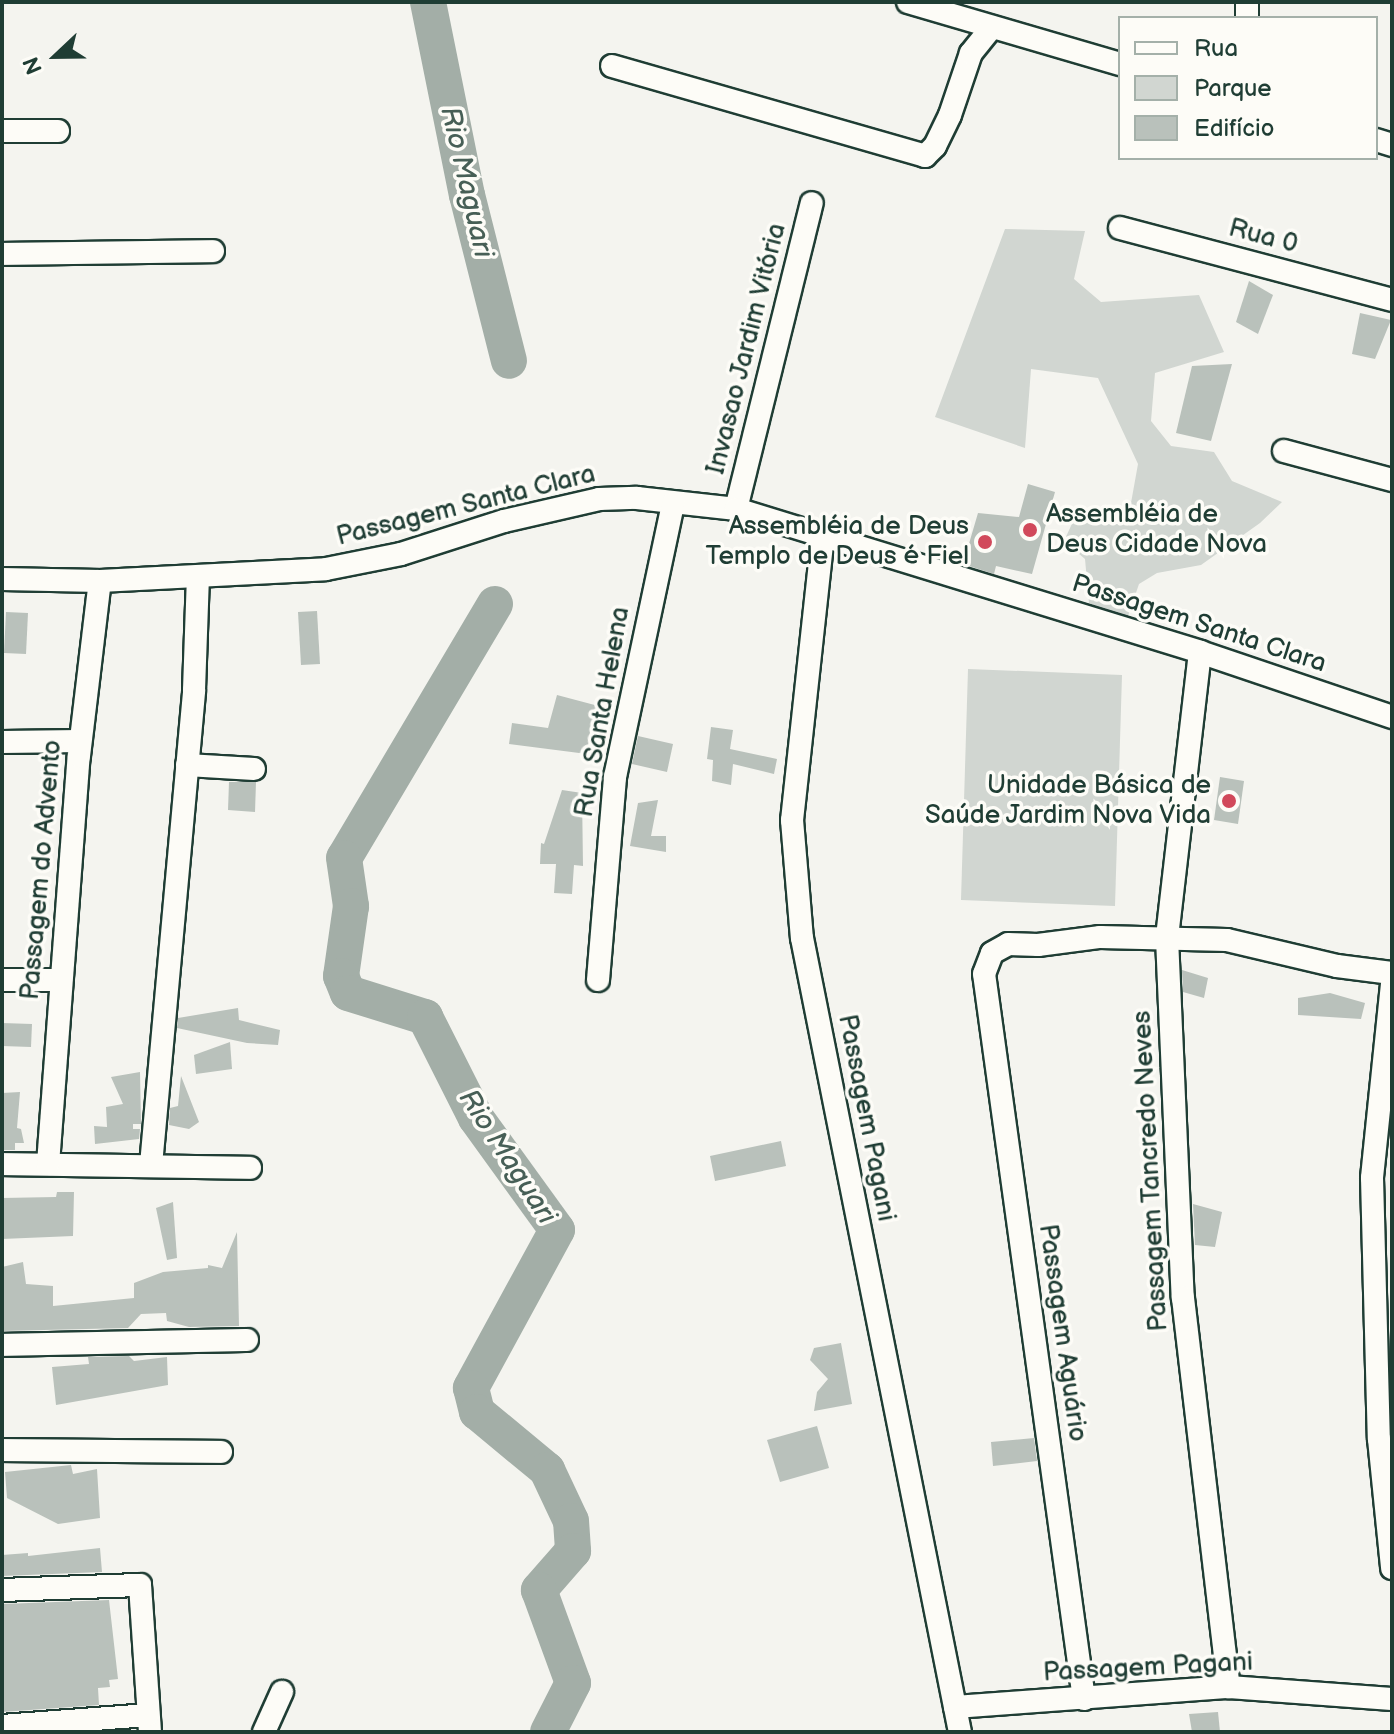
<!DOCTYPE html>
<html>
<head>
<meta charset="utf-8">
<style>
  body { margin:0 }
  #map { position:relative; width:1394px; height:1734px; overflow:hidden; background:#f4f4ef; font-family:"Balsamiq Sans",sans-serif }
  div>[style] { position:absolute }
  .green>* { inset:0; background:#d1d6d1 }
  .river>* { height:36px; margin:-18px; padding:0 18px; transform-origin:18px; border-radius:18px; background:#a3aea7 }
  .building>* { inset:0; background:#b9c1bb }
  .roads { filter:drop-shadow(2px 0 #1f3d34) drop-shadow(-2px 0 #1f3d34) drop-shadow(0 2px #1f3d34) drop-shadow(0 -2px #1f3d34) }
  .street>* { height:22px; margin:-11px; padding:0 11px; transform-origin:11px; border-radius:11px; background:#fdfcf7 }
  .dots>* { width:22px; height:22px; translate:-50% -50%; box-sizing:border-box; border:4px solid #fdfcf7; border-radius:50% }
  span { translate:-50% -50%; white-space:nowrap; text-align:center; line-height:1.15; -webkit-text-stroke:7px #fdfcf7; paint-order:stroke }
  .street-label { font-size:26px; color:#1f3d34 }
  .poi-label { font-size:26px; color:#1f3d34 }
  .left { translate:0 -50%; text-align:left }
  .right { translate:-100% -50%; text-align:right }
  .water-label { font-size:28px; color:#475f56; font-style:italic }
  .frame { position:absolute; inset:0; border:4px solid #1f3d34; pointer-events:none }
  .legend { position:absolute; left:1118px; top:16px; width:260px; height:144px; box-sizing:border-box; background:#fdfcf7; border:2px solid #a4b0a9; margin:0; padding:10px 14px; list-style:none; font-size:24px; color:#1f3d34 }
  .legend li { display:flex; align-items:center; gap:16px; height:40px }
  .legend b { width:40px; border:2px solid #a4b0a9 }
  .north { position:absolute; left:16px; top:16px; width:80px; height:80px; -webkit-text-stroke:6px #fdfcf7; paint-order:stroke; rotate:248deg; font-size:22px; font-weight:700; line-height:32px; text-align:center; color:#1f3d34 }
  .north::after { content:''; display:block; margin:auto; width:28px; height:36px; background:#1f3d34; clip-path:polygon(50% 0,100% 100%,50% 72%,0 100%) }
</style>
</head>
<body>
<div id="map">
  <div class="green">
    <i style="clip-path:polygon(1005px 229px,1085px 231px,1074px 279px,1101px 302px,1199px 295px,1224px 352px,1155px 373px,1151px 421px,1171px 446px,1214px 452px,1232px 481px,1282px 502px,1260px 523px,1201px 565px,1157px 573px,1139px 584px,1127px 619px,1089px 603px,1085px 559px,1064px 541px,1076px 515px,1129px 514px,1138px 464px,1098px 378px,1031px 369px,1025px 448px,935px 417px)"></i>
    <i style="clip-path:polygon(968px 669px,1122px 675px,1115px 906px,961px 900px)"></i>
  </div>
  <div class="river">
    <i style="left:428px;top:2px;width:197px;rotate:78.6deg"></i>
    <i style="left:467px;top:195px;width:171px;rotate:75.8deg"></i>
    <i style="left:495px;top:604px;width:295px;rotate:120.7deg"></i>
    <i style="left:344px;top:858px;width:49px;rotate:81.7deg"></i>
    <i style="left:351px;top:906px;width:71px;rotate:98.1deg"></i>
    <i style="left:341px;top:976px;width:18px;rotate:68deg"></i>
    <i style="left:348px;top:993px;width:81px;rotate:17.3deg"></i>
    <i style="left:425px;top:1017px;width:113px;rotate:63.2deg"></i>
    <i style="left:476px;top:1118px;width:138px;rotate:54.1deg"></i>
    <i style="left:557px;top:1230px;width:180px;rotate:118.6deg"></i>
    <i style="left:471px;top:1388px;width:25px;rotate:76deg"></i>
    <i style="left:477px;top:1412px;width:91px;rotate:39.6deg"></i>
    <i style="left:547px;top:1470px;width:56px;rotate:64.8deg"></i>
    <i style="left:571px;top:1521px;width:30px;rotate:86deg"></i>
    <i style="left:573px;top:1551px;width:52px;rotate:131.1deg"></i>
    <i style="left:539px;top:1590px;width:99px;rotate:69.9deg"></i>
    <i style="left:573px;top:1683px;width:55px;rotate:117deg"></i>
  </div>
  <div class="building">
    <i style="clip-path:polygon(1249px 281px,1273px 295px,1258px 334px,1236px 322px)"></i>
    <i style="clip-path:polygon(1360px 313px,1391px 320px,1375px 359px,1352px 354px)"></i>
    <i style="clip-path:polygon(1232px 364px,1211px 441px,1176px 433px,1192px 366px)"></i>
    <i style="clip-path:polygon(1028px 484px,1055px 492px,1032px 574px,996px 566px,994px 574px,963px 564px,978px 513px,1019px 517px)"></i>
    <i style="clip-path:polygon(317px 611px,320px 664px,301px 665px,298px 612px)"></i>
    <i style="clip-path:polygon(6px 612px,28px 613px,26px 654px,4px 653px)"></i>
    <i style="clip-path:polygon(557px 695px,606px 708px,600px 727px,591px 725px,587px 754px,509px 744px,512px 723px,548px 728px)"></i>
    <i style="clip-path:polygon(711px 727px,733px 730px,730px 749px,777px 759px,774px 774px,733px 764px,731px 785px,712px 781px,713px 760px,707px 759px)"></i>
    <i style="clip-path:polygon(638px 736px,673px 744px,667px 772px,632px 764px)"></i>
    <i style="clip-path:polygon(1220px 777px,1244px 781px,1238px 824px,1214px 820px)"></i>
    <i style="clip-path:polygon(229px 782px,256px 782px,255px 812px,228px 810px)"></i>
    <i style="clip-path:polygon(562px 790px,582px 793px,583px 866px,574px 865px,572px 894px,554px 893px,556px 864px,540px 864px,541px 843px,544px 844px)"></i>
    <i style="clip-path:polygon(658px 800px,651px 836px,666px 836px,666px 852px,630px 846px,638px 803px)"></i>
    <i style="clip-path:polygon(1182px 970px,1208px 978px,1204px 998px,1183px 992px)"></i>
    <i style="clip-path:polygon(1330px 993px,1365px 1003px,1361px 1019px,1298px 1015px,1298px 998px)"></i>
    <i style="clip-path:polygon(238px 1008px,239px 1020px,280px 1030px,278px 1045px,247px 1043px,177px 1028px,178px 1018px)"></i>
    <i style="clip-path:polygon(2px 1023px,32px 1024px,31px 1047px,2px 1046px)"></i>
    <i style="clip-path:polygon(230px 1042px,232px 1069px,196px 1074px,194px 1055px)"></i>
    <i style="clip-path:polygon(140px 1072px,141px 1124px,133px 1124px,133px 1129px,140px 1129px,139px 1139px,95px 1144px,94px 1126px,107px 1127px,106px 1107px,123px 1104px,111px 1077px)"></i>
    <i style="clip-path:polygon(181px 1076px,199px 1122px,189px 1129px,169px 1125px,170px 1108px,178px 1106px)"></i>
    <i style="clip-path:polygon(20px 1092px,17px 1128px,21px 1129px,24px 1143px,15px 1143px,15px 1150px,2px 1150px,2px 1093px)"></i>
    <i style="clip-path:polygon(781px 1141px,786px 1166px,715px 1181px,710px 1156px)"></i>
    <i style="clip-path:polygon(57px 1192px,74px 1192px,73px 1236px,2px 1239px,2px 1198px,56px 1197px)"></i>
    <i style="clip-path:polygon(173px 1202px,177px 1258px,167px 1260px,156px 1208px)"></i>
    <i style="clip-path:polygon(1193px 1204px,1222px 1212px,1215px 1247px,1195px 1245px)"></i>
    <i style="clip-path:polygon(237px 1232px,239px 1326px,189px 1327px,167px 1321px,166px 1313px,141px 1314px,128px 1328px,2px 1331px,2px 1267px,23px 1262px,26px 1284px,53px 1286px,53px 1306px,134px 1298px,134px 1283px,163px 1272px,208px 1268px,208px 1265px,222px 1268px)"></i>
    <i style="clip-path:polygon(841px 1343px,852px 1404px,814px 1411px,817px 1392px,828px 1379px,810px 1360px,814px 1348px)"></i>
    <i style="clip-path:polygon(129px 1356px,134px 1361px,167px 1357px,168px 1385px,56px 1405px,52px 1367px,89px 1364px,88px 1357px)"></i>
    <i style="clip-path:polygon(817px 1426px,829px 1468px,780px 1482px,767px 1440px)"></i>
    <i style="clip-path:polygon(1034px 1438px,1037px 1461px,993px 1466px,991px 1442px)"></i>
    <i style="clip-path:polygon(71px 1465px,73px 1474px,97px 1469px,100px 1518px,58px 1524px,7px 1498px,5px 1472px)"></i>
    <i style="clip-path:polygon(100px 1548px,102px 1572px,2px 1576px,2px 1555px,28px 1553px,28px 1556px)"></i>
    <i style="clip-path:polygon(109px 1600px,118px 1679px,109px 1680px,110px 1687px,98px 1688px,99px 1705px,2px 1712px,2px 1604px)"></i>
    <i style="clip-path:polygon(1218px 1712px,1220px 1732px,1192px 1732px,1189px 1714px)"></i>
  </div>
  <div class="roads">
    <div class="street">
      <i style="left:908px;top:2px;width:221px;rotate:16.3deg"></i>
      <i style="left:1247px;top:2px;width:16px;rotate:90deg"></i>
      <i style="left:612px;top:66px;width:326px;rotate:16deg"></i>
      <i style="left:925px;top:156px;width:14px;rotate:-45deg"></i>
      <i style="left:935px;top:146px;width:34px;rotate:-64deg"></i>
      <i style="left:950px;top:115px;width:65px;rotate:-71.3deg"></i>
      <i style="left:971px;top:53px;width:33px;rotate:-51deg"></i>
      <i style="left:2px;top:131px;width:56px"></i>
      <i style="left:1376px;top:140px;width:17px;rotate:17deg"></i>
      <i style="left:1120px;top:228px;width:281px;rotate:14.8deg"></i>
      <i style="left:2px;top:254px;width:211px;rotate:-0.8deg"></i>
      <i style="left:1284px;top:451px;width:112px;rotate:15deg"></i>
      <i style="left:736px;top:509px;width:315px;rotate:-76.1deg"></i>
      <i style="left:823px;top:535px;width:287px;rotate:96.2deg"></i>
      <i style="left:792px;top:820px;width:118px;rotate:85.2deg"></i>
      <i style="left:802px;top:938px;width:810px;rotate:78.75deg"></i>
      <i style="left:2px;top:579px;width:98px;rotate:1.2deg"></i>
      <i style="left:100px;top:581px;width:226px;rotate:-3deg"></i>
      <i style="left:326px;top:569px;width:76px;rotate:-11.3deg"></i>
      <i style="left:401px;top:554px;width:108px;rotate:-17.8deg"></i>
      <i style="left:504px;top:521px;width:98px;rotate:-13deg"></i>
      <i style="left:599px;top:499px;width:38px;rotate:-2deg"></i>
      <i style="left:637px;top:498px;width:100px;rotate:6.3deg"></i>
      <i style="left:736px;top:509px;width:486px;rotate:17.1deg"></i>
      <i style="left:1200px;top:652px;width:203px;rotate:18.7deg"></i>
      <i style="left:1200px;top:652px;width:288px;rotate:96.6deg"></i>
      <i style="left:1167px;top:938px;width:360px;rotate:87.5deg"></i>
      <i style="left:1183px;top:1298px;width:392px;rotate:83.3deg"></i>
      <i style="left:2px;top:742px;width:78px;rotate:-0.7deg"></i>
      <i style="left:187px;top:765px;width:67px;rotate:3.4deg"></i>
      <i style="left:2px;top:980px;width:59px"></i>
      <i style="left:598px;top:980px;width:204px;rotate:-85.2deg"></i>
      <i style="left:615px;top:777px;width:280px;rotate:-78deg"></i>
      <i style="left:1392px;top:984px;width:195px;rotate:95.9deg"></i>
      <i style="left:1372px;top:1178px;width:261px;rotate:88.5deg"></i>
      <i style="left:1379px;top:1439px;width:130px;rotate:84.2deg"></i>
      <i style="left:2px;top:1164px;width:248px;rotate:0.9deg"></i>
      <i style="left:48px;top:1164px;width:409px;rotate:-85.7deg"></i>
      <i style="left:79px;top:756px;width:176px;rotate:-83.2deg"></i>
      <i style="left:151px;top:1165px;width:477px;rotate:-84.8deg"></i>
      <i style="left:194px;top:690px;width:113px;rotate:-88deg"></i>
      <i style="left:2px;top:1345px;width:245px;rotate:-1.2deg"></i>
      <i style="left:2px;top:1450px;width:219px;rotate:0.5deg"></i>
      <i style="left:2px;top:1590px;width:138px;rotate:-2.1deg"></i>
      <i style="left:140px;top:1585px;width:147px;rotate:86.1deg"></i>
      <i style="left:1084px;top:1699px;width:732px;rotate:-97.85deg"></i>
      <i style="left:984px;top:974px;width:22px;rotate:-69deg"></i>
      <i style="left:992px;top:953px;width:18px;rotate:-29deg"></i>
      <i style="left:1008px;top:944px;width:30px;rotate:2deg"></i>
      <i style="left:1038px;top:945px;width:63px;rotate:-7.4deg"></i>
      <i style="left:1100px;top:937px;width:127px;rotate:1.4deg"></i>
      <i style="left:1227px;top:940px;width:113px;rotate:13.3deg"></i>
      <i style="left:1337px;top:966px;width:55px;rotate:7.3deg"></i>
      <i style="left:955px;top:1707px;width:275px;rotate:-4.2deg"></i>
      <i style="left:1229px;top:1687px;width:163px;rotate:4.2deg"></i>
      <i style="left:2px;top:1726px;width:146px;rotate:-4.3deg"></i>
      <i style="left:264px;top:1732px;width:44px;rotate:-65.8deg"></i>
    </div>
  </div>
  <div class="dots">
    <i style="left:1030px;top:530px;background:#d1495b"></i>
    <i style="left:985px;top:542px;background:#d1495b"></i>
    <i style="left:1229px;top:801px;background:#d1495b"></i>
  </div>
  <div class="street-label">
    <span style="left:1263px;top:237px;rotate:15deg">Rua 0</span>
    <span style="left:747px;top:349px;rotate:-76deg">Invasao Jardim Vitória</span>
    <span style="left:466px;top:506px;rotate:-14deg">Passagem Santa Clara</span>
    <span style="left:1199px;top:624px;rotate:18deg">Passagem Santa Clara</span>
    <span style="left:603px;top:712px;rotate:-80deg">Rua Santa Helena</span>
    <span style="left:42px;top:870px;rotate:-85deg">Passagem do Advento</span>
    <span style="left:866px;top:1118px;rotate:79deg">Passagem Pagani</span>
    <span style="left:1151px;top:1171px;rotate:-93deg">Passagem Tancredo Neves</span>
    <span style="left:1062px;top:1333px;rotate:82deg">Passagem Aguário</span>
    <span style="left:1148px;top:1668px;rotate:-3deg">Passagem Pagani</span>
  </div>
  <div class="poi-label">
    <span class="left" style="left:1046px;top:530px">Assembléia de<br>Deus Cidade Nova</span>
    <span class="right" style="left:969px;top:542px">Assembléia de Deus<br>Templo de Deus é Fiel</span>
    <span class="right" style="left:1211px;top:801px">Unidade Básica de<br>Saúde Jardim Nova Vida</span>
  </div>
  <div class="water-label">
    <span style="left:466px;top:182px;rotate:77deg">Rio Maguari</span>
    <span style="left:507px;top:1157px;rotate:57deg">Rio Maguari</span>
  </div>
  <div class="frame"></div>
  <ul class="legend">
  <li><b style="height:10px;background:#fdfcf7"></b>Rua</li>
  <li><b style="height:22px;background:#d1d6d1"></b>Parque</li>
  <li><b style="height:22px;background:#b9c1bb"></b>Edifício</li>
  </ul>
  <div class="north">N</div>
</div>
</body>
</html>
